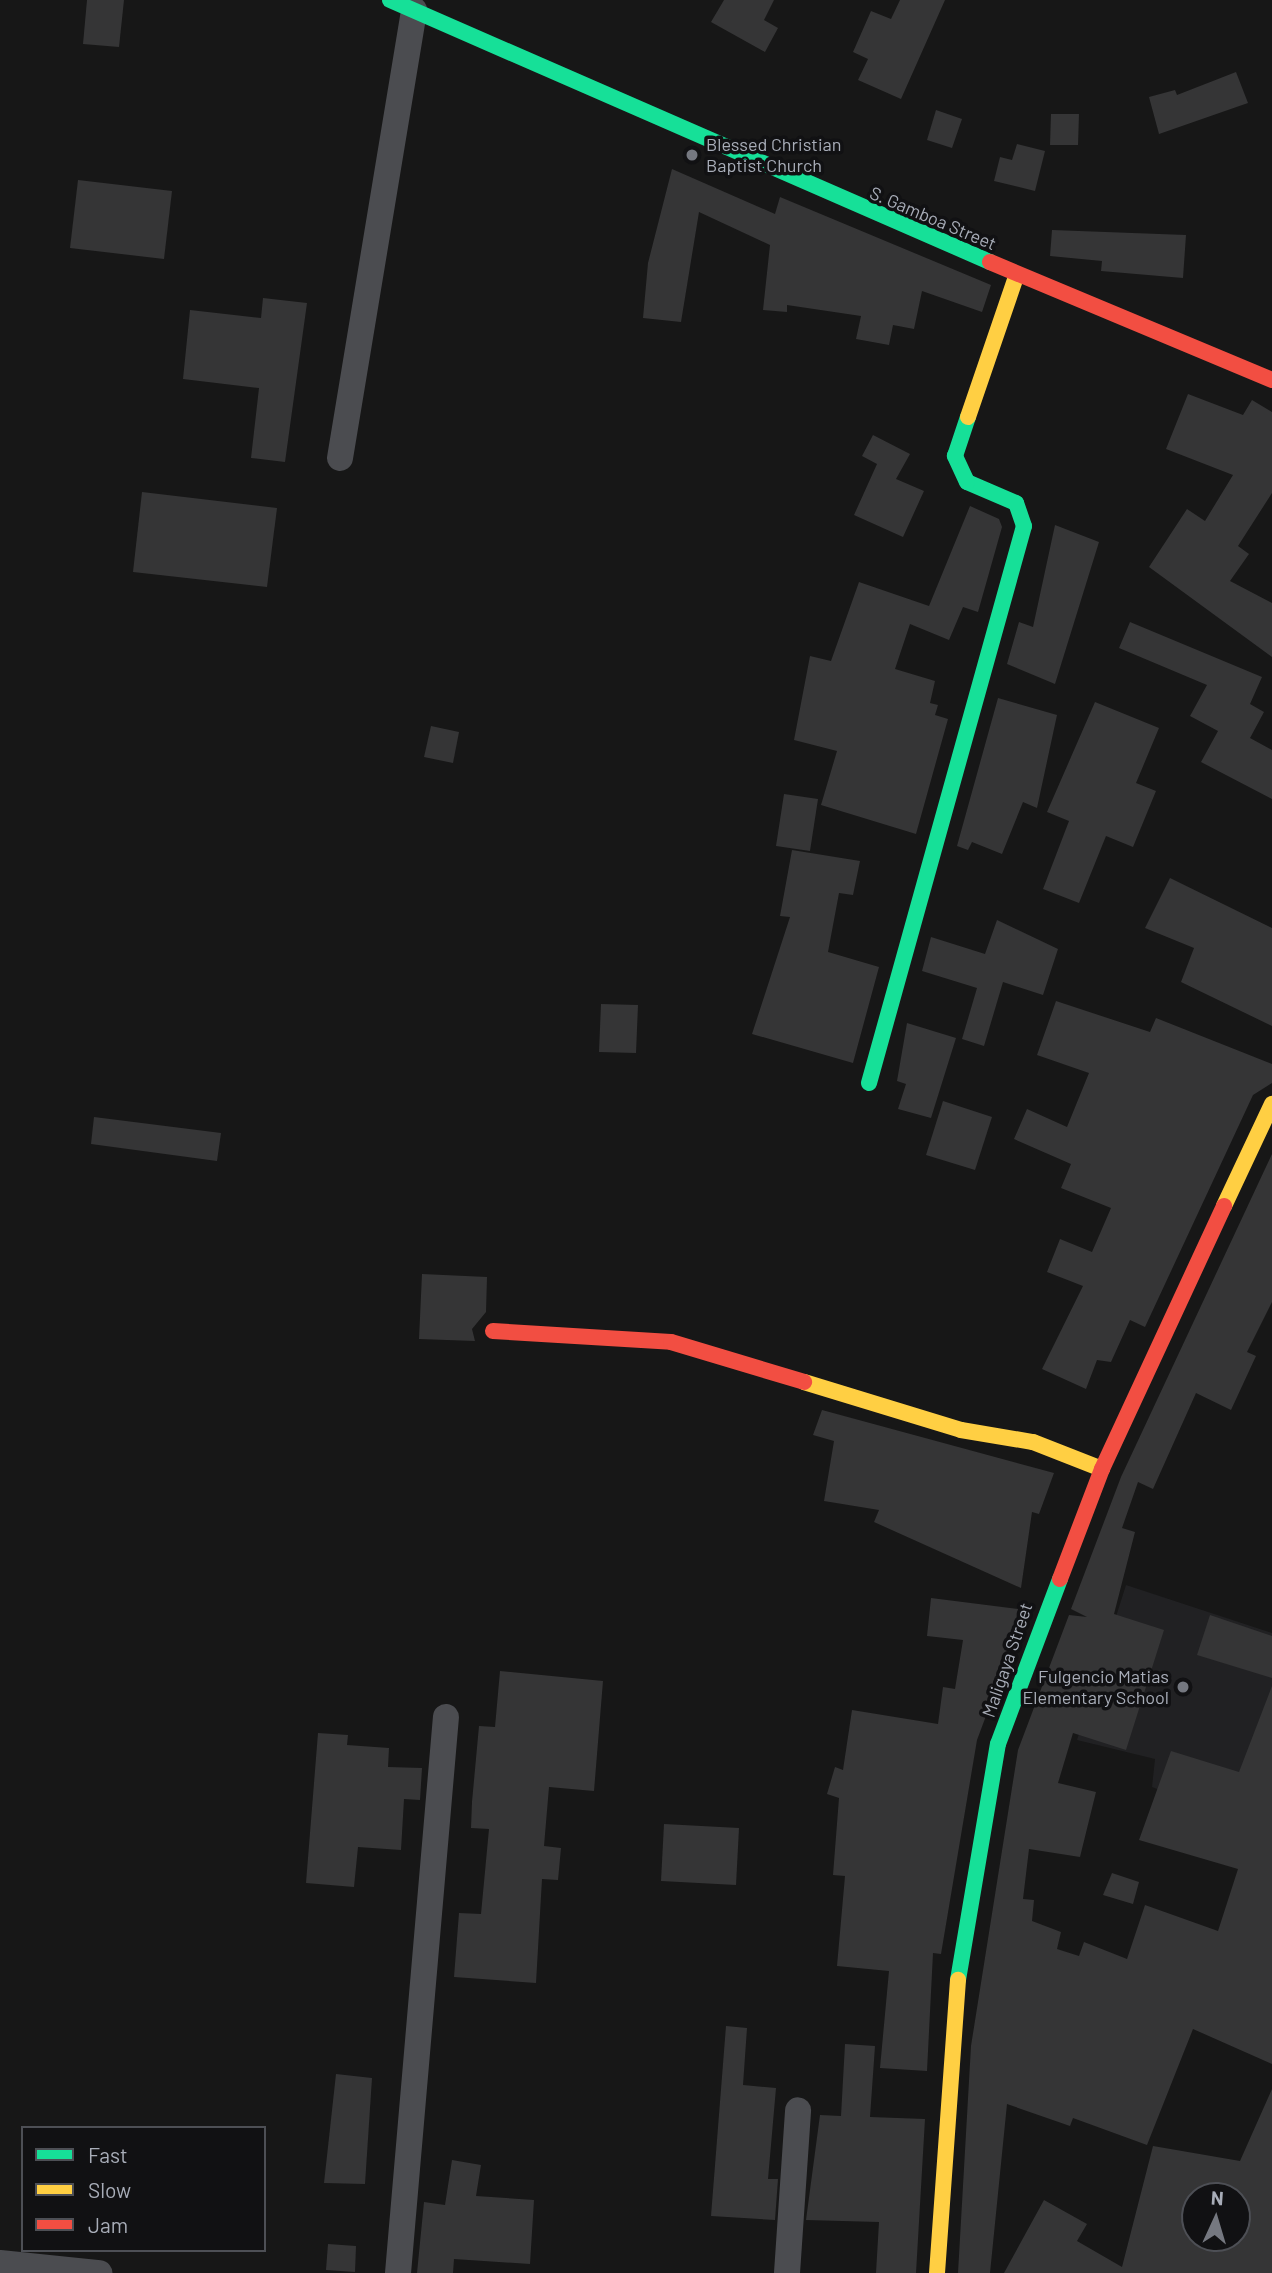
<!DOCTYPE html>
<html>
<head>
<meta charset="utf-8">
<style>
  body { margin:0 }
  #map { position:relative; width:1272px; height:2273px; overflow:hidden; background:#171717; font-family:Barlow,sans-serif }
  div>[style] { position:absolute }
  .built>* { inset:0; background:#212123 }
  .building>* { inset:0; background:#353536 }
  .street>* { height:26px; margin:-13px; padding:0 13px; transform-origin:13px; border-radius:13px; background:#4b4c50 }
  .fast>* { height:16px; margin:-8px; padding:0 8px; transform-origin:8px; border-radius:8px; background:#16e098 }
  .slow>* { height:16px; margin:-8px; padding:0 8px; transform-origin:8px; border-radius:8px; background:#ffcf43 }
  .jam>* { height:16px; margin:-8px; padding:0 8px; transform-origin:8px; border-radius:8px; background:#f24e42 }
  .dots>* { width:19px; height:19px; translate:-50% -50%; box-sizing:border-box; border:4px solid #111113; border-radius:50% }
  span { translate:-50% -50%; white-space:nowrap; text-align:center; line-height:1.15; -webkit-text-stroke:7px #111113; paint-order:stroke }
  .poi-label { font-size:18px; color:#a8adb8 }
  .left { translate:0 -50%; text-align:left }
  .right { translate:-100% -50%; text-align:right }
  .street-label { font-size:18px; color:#a8adb8 }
  .legend { position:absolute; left:21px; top:2126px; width:245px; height:126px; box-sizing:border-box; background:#111113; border:2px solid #4d4f55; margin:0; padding:9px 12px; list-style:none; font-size:21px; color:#a8adb8 }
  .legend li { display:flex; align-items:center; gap:14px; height:35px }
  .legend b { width:35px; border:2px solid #4d4f55 }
  .north { position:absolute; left:1181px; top:2182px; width:70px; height:70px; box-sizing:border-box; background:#111113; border:2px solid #4d4f55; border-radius:50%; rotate:4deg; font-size:19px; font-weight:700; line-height:28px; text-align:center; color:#a8adb8 }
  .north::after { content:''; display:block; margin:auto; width:24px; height:32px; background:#757880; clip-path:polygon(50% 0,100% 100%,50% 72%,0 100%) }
</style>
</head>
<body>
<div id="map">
  <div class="built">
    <i style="clip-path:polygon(1126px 1585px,1272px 1633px,1272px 1833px,1152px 1787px,1155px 1759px,1077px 1740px)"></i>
  </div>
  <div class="building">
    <i style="clip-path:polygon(87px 0,124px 0,119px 47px,83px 44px)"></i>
    <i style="clip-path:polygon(724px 0,774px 0,764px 20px,778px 28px,765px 52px,711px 22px)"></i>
    <i style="clip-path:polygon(900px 0,945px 0,901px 99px,858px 80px,868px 59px,853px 52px,871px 11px,891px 19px)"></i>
    <i style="clip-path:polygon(1236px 72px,1248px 103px,1159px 134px,1149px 97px,1175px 90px,1177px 95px)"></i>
    <i style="clip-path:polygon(936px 110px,962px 119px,952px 148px,927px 140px)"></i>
    <i style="clip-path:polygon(1051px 114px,1079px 114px,1078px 145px,1050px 145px)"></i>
    <i style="clip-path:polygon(1017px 144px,1045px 151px,1035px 191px,994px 181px,1000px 157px,1012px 160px)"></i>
    <i style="clip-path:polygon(672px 169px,775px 214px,780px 197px,991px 285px,982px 312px,922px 291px,914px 329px,893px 325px,889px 345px,856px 339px,861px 316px,787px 305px,787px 312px,763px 310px,770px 245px,699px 212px,681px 322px,643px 318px,648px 263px)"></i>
    <i style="clip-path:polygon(78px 180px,172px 191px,164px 259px,70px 248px)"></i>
    <i style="clip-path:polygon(1052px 230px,1186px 235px,1183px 278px,1101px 271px,1102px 261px,1050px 256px)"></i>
    <i style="clip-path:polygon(263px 298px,307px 303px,285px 462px,251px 458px,259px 388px,183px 379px,190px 310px,261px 318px)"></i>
    <i style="clip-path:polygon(1188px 394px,1243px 415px,1252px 400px,1272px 412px,1272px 493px,1238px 546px,1249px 554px,1230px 581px,1272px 603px,1272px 657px,1149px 567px,1187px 509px,1205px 521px,1233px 475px,1166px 449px)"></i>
    <i style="clip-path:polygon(873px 435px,910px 454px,896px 479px,924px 491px,903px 537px,854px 515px,877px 464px,862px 456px)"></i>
    <i style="clip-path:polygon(142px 492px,277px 508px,267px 587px,133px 572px)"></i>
    <i style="clip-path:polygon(970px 506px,999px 519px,1002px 527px,978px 612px,963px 607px,949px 640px,910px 624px,895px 669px,935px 681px,930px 703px,938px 705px,935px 715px,948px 719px,916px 834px,821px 805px,837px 751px,794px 740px,810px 656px,831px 661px,859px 582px,929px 606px)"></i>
    <i style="clip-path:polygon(1055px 525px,1099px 542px,1055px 684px,1007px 664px,1019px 622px,1033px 627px)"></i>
    <i style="clip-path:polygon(1130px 622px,1262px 677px,1250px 704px,1264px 712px,1250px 738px,1272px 750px,1272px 799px,1201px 762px,1218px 731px,1190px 716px,1207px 685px,1119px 648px)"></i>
    <i style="clip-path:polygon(998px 698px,1057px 715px,1037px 808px,1023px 802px,1002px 854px,972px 842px,968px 850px,957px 846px)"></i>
    <i style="clip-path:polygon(1095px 702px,1159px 728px,1136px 783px,1156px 791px,1133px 847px,1106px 836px,1079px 903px,1043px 889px,1069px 821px,1047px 812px)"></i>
    <i style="clip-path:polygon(431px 726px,459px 732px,453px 763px,424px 757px)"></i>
    <i style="clip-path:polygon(784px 794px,818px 799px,810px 851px,776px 846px)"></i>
    <i style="clip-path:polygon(792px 850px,860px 861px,853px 895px,839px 893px,828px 952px,879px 967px,853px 1063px,752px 1034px,790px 917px,780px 916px)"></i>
    <i style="clip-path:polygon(1170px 878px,1272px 928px,1272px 1026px,1181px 982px,1194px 948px,1145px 928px)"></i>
    <i style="clip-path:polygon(997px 920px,1058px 949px,1043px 995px,1003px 982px,984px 1046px,962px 1039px,977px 988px,922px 971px,931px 937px,985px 954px)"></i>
    <i style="clip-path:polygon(1056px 1001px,1150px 1032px,1156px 1018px,1272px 1064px,1272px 1083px,1253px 1095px,1145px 1327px,1130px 1320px,1111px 1362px,1097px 1360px,1086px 1389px,1042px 1369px,1083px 1286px,1047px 1272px,1060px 1239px,1092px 1252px,1111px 1208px,1061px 1188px,1071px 1164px,1014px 1139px,1027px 1109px,1067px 1127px,1089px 1073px,1037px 1055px)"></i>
    <i style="clip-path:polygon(601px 1004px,638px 1005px,636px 1053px,599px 1052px)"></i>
    <i style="clip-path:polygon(907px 1023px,956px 1038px,931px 1118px,898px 1109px,906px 1084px,897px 1081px)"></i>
    <i style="clip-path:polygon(943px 1101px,992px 1117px,975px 1170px,926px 1155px)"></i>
    <i style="clip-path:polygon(94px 1117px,221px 1133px,217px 1161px,91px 1144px)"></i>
    <i style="clip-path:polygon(1272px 1154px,1272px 1302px,1247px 1352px,1256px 1356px,1231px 1410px,1196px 1393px,1153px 1489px,1138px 1482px,1122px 1528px,1135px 1532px,1114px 1614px,1164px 1630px,1126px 1750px,1073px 1733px,1058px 1783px,1096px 1792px,1080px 1857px,1029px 1849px,1023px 1899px,1034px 1900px,1032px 1921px,1061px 1932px,1057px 1949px,1079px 1956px,1084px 1942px,1127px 1959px,1145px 1905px,1218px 1931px,1238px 1869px,1139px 1840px,1171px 1751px,1239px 1772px,1272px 1686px,1272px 2064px,1193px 2029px,1147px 2145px,1073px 2118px,1070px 2126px,1007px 2104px,990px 2273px,958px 2273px,971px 2046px,1018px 1750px,1069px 1615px,1087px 1617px,1071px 1609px,1121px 1477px)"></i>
    <i style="clip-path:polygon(422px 1274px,487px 1277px,486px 1312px,472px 1329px,475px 1341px,419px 1339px)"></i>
    <i style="clip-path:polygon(822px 1410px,1054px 1473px,1039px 1514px,1032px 1512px,1021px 1588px,874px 1522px,879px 1510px,824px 1501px,834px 1441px,813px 1435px)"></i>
    <i style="clip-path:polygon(931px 1598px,1018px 1609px,1011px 1649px,977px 1740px,941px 1954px,933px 1953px,927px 2071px,880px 2068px,889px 1971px,837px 1966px,845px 1876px,833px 1875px,839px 1798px,827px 1794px,835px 1767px,843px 1770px,852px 1710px,938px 1724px,943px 1687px,955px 1689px,963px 1640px,927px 1636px)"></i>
    <i style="clip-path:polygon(1210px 1615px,1272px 1636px,1272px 1678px,1197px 1655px)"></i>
    <i style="clip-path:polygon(500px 1671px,603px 1681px,594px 1791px,549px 1787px,544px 1846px,561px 1848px,558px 1880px,542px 1879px,536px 1983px,454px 1977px,459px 1913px,481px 1914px,489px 1829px,471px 1828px,472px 1802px,479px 1726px,495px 1727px)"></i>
    <i style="clip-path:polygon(318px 1733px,348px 1735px,347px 1745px,389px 1748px,388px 1767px,422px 1768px,420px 1800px,404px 1799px,401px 1850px,358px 1847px,354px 1887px,306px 1883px)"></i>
    <i style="clip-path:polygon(664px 1824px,739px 1828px,736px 1885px,661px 1881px)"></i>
    <i style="clip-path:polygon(1112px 1873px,1139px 1882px,1133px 1904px,1103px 1895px)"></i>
    <i style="clip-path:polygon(726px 2026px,747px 2028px,743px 2085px,776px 2088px,768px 2179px,778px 2179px,775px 2220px,711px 2216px)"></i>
    <i style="clip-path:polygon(845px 2044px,875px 2046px,870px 2117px,925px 2119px,916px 2273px,876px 2273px,879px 2222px,806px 2220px,820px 2115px,841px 2116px)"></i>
    <i style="clip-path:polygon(336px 2074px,372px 2078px,365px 2184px,324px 2183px)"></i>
    <i style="clip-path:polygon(evenodd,1272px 2089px,1272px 2273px,1004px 2273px,1044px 2200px,1087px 2224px,1077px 2241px,1122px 2267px,1153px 2146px,1240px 2161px,1272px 2089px,1195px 2196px,1237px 2196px,1237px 2238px,1195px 2238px,1195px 2196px)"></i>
    <i style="clip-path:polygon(452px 2160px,481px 2165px,476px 2196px,534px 2200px,530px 2264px,454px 2259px,453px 2273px,417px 2273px,424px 2202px,445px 2205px)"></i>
    <i style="clip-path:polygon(328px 2244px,356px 2246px,355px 2272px,326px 2270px)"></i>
  </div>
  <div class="street">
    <i style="left:340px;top:458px;width:454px;rotate:-80.6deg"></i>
    <i style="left:0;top:2263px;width:100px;rotate:5.8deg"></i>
    <i style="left:398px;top:2273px;width:558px;rotate:-85.07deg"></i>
    <i style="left:787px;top:2273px;width:163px;rotate:-86.1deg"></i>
  </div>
  <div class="fast">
    <i style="left:390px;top:0;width:655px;rotate:23.59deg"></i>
    <i style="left:869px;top:1083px;width:578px;rotate:-74.45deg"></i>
    <i style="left:1024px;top:526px;width:24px;rotate:-109deg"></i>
    <i style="left:1016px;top:503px;width:53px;rotate:-156.8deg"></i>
    <i style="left:967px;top:482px;width:29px;rotate:-115deg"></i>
    <i style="left:955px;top:456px;width:41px;rotate:-71.6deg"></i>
    <i style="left:958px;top:1980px;width:239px;rotate:-80.4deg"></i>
    <i style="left:998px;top:1744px;width:176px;rotate:-69.4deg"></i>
  </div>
  <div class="slow">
    <i style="left:968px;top:417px;width:151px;rotate:-71.1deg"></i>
    <i style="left:1224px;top:1206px;width:113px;rotate:-64.8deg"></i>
    <i style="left:804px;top:1382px;width:164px;rotate:17deg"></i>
    <i style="left:961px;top:1430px;width:73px;rotate:9.5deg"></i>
    <i style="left:1033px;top:1442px;width:74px;rotate:21.4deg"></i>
    <i style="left:937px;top:2273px;width:294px;rotate:-85.9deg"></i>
  </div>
  <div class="jam">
    <i style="left:990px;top:262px;width:306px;rotate:22.7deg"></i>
    <i style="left:493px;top:1331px;width:178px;rotate:3.5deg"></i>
    <i style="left:671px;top:1342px;width:139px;rotate:16.7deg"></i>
    <i style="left:1060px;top:1579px;width:118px;rotate:-69.1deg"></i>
    <i style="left:1102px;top:1469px;width:290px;rotate:-65.1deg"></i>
  </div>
  <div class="dots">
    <i style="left:692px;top:155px;background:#757880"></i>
    <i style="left:1183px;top:1687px;background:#757880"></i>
  </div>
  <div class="poi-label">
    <span class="left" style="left:706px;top:155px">Blessed Christian<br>Baptist Church</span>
    <span class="right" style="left:1169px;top:1687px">Fulgencio Matias<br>Elementary School</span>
  </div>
  <div class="street-label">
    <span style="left:933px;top:218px;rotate:23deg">S. Gamboa Street</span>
    <span style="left:1007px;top:1660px;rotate:-71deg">Maligaya Street</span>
  </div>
  <ul class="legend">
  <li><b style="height:9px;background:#16e098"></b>Fast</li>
  <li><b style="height:9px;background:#ffcf43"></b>Slow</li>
  <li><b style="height:9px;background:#f24e42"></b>Jam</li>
  </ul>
  <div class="north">N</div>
</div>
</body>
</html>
